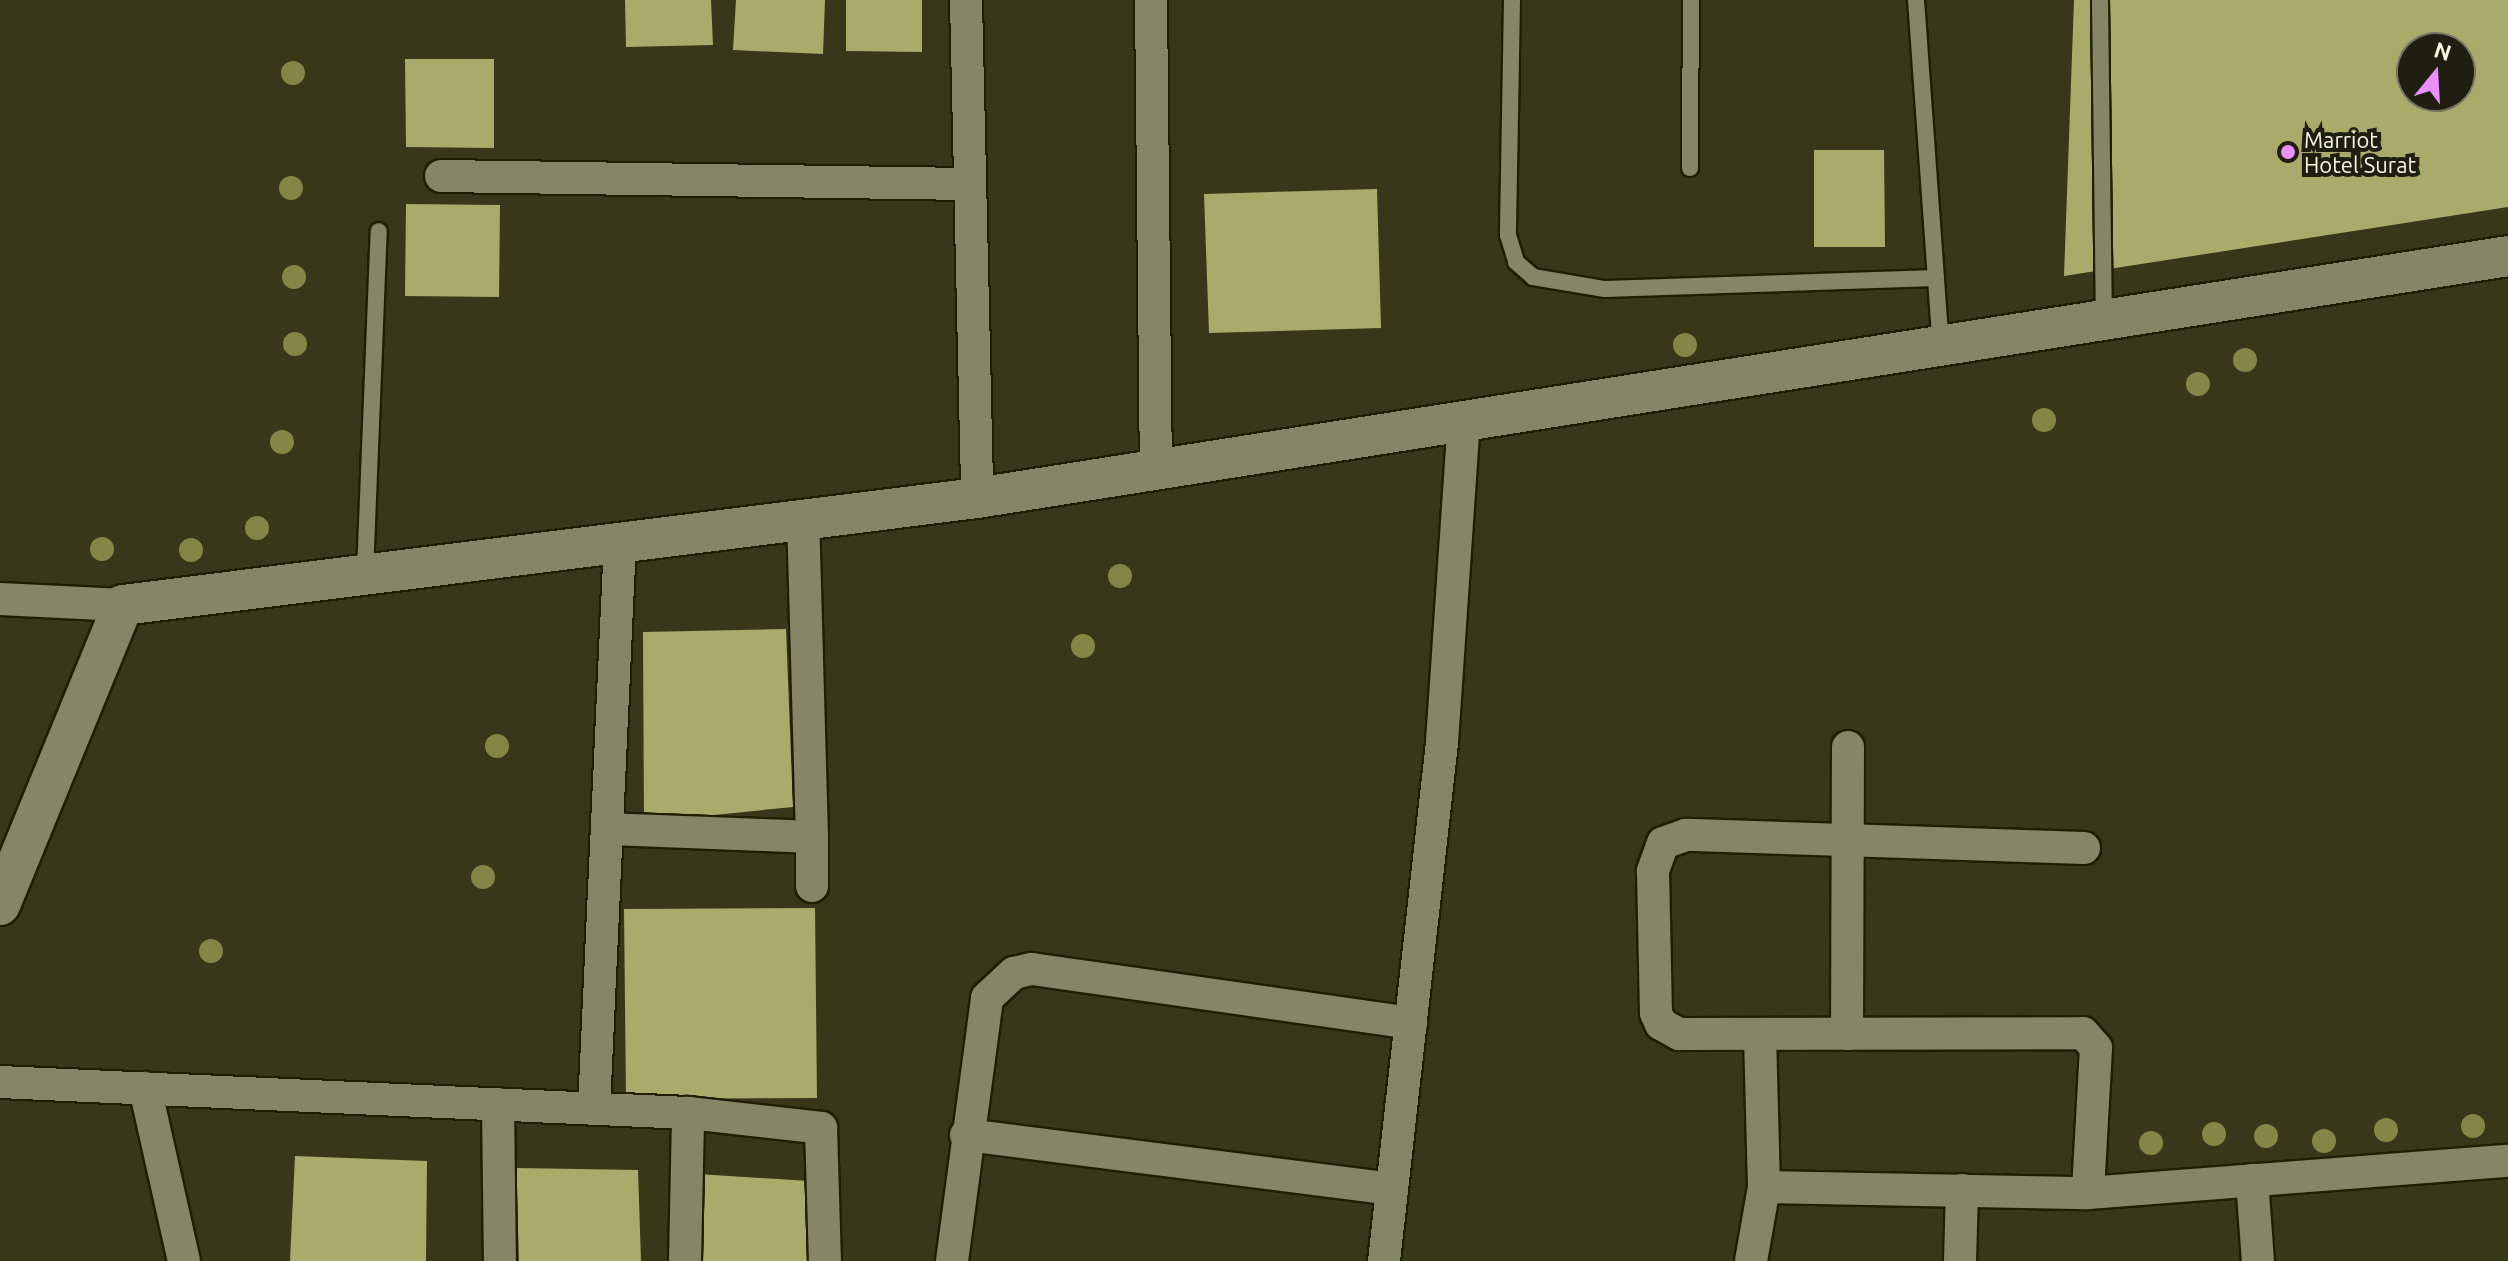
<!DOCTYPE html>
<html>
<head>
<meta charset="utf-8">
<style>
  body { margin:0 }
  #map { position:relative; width:2508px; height:1261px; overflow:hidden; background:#37381a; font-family:Ubuntu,sans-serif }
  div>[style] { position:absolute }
  .building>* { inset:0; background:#a8ab6a }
  .roads { filter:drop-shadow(2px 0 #1e1f02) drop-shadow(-2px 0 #1e1f02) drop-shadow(0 2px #1e1f02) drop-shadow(0 -2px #1e1f02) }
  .service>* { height:16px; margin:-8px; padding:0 8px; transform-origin:8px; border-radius:8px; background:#848665 }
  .minor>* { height:32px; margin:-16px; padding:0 16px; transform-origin:16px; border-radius:16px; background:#848665 }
  .tertiary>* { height:40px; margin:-20px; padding:0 20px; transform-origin:20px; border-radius:20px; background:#848665 }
  .trees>* { width:24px; height:24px; margin:-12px; border-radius:50%; background:#848646 }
  .dots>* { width:22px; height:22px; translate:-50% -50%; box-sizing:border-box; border:4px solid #1e1e11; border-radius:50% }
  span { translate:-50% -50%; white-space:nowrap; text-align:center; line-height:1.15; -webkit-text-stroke:8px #1e1e11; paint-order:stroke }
  .poi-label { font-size:22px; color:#f5f7e5 }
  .left { translate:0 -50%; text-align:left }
  .north { position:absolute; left:2396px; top:32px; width:80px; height:80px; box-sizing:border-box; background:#1e1e11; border:2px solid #747566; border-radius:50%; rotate:18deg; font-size:22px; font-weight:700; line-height:32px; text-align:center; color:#f5f7e5 }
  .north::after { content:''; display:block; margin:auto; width:28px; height:36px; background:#ea8dfd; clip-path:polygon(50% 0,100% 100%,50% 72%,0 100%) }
</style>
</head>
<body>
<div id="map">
  <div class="building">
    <i style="clip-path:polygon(625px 0,711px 0,713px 45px,626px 47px)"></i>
    <i style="clip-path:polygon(736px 0,825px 0,823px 54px,733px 50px)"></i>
    <i style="clip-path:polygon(846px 0,922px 0,922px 52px,846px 51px)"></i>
    <i style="clip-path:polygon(evenodd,2074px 0,2508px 0,2508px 207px,2064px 276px,2074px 0,2412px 48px,2460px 48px,2460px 96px,2412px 96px,2412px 48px)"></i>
    <i style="clip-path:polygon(405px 59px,494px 59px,494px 148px,406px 147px)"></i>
    <i style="clip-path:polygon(1814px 150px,1884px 150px,1885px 247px,1814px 247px)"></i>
    <i style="clip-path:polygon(1377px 189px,1381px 328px,1209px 333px,1204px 194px)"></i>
    <i style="clip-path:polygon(406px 204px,500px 205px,499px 297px,405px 296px)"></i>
    <i style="clip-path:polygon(786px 629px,793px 807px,644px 822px,643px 632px)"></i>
    <i style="clip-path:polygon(815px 908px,817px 1098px,626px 1099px,624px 909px)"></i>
    <i style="clip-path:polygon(295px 1156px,427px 1161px,426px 1261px,290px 1261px)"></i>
    <i style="clip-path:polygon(516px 1168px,638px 1170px,641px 1261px,519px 1261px)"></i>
    <i style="clip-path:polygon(698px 1174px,809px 1181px,810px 1261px,700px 1261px)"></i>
  </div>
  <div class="roads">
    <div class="service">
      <i style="left:1512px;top:0;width:235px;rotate:91deg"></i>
      <i style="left:1508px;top:235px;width:28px;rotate:73deg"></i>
      <i style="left:1516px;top:262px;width:23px;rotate:41deg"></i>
      <i style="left:1533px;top:277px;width:73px;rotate:9.5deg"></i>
      <i style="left:1605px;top:289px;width:331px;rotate:-1.9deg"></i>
      <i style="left:1916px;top:0;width:347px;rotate:85.9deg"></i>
      <i style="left:2100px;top:0;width:316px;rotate:89.3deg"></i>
      <i style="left:1690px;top:168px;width:168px;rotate:-89.7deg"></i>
      <i style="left:365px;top:573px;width:342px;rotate:-87.7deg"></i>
    </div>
    <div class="minor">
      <i style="left:966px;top:0;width:498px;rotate:88.7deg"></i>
      <i style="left:1151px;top:0;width:469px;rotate:89.4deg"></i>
      <i style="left:441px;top:176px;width:525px;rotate:0.87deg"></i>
      <i style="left:0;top:599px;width:123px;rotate:2.8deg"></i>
      <i style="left:607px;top:829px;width:205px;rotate:2.2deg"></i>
      <i style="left:812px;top:837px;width:318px;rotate:-91.6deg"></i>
      <i style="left:2084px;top:848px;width:398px;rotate:-178.1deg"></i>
      <i style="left:1686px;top:835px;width:24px;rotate:161deg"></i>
      <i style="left:1663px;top:843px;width:30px;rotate:110deg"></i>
      <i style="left:1653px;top:871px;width:142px;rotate:88.8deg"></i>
      <i style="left:1656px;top:1013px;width:12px;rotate:66deg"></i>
      <i style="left:1661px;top:1024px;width:21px;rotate:29deg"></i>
      <i style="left:1679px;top:1034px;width:404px;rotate:-0.1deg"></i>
      <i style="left:2083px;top:1033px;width:20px;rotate:49deg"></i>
      <i style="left:2096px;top:1048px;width:145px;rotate:93.2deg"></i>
      <i style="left:812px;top:886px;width:49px;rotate:-90deg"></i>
      <i style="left:1847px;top:1034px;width:287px;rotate:-89.8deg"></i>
      <i style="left:1760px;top:1035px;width:152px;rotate:88.5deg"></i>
      <i style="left:0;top:1082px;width:689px;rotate:2.58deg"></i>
      <i style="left:688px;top:1113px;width:134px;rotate:6.4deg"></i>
      <i style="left:821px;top:1128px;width:133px;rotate:88.3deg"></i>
      <i style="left:145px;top:1088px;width:177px;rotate:77.3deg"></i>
      <i style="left:498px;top:1104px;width:157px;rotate:89.3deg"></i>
      <i style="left:594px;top:1108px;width:567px;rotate:-87.37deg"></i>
      <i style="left:966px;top:1135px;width:429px;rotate:7.2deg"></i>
      <i style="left:2252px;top:1180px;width:81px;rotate:85.8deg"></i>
      <i style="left:685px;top:1261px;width:148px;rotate:-88.8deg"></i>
      <i style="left:952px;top:1261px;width:265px;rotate:-82.4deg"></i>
      <i style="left:987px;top:998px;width:37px;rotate:-43deg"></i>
      <i style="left:1014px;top:973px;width:18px;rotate:-13deg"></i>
      <i style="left:1032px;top:969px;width:383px;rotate:8.1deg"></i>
      <i style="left:1384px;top:1261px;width:522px;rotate:-83.62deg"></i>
      <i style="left:1442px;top:742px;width:322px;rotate:-86.1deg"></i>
      <i style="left:1751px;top:1261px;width:75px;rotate:-80deg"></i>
      <i style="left:1764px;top:1187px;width:324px;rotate:1.1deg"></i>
      <i style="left:2088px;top:1193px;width:421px;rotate:-4.4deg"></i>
      <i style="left:1960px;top:1261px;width:71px;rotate:-88.4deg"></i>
    </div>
    <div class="tertiary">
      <i style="left:0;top:905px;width:324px;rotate:-67.7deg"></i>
      <i style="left:123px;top:605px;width:861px;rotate:-7.14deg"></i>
      <i style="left:977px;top:498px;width:1550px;rotate:-8.98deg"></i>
    </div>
  </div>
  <div class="trees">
    <i style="left:293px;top:73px"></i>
    <i style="left:291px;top:188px"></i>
    <i style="left:294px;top:277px"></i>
    <i style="left:295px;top:344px"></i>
    <i style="left:1685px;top:345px"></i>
    <i style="left:2245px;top:360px"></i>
    <i style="left:2198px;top:384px"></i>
    <i style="left:2044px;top:420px"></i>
    <i style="left:282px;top:442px"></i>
    <i style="left:257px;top:528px"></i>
    <i style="left:102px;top:549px"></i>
    <i style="left:191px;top:550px"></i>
    <i style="left:1120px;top:576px"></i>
    <i style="left:1083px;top:646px"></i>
    <i style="left:497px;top:746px"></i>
    <i style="left:483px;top:877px"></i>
    <i style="left:211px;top:951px"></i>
    <i style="left:2473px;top:1126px"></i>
    <i style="left:2386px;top:1130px"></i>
    <i style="left:2214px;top:1134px"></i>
    <i style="left:2266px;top:1136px"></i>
    <i style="left:2324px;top:1141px"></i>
    <i style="left:2151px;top:1143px"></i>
  </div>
  <div class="dots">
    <i style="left:2288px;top:152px;background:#ea8dfd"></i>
  </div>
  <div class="poi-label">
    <span class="left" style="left:2304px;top:152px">Marriot<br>Hotel Surat</span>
  </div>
  <div class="north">N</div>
</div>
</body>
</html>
